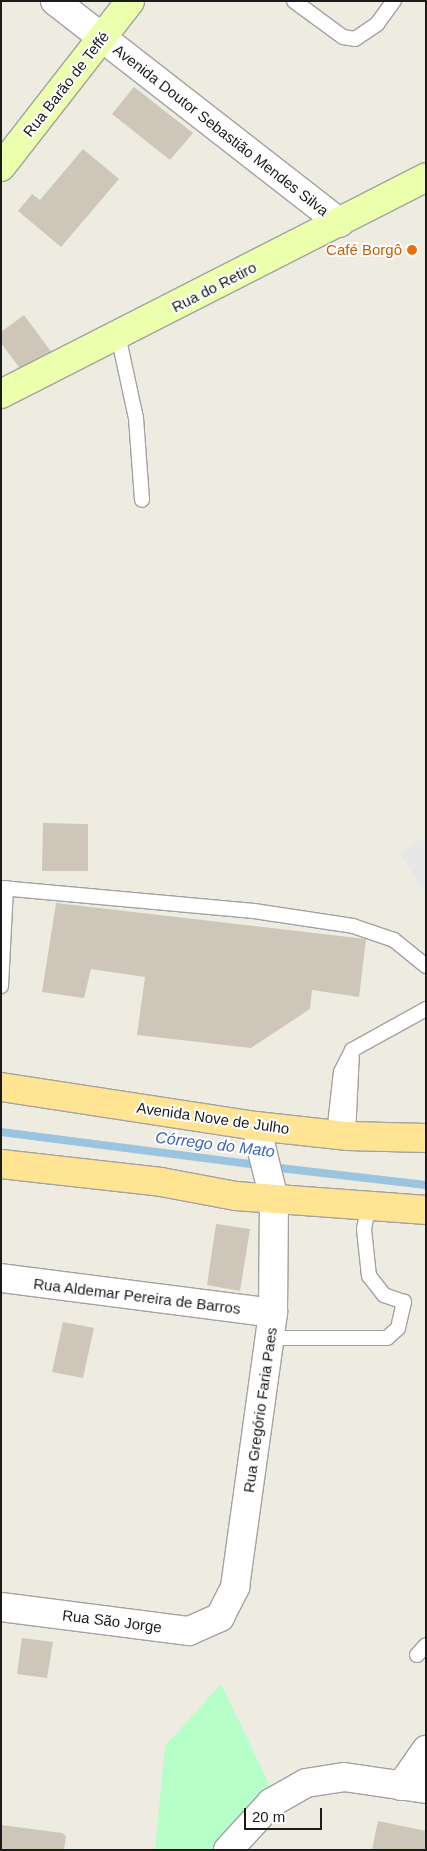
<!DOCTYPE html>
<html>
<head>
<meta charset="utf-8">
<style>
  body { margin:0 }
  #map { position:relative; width:427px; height:1851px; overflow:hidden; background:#eeece0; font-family:Helvetica,sans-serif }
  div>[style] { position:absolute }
  .park>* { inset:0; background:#b6ffc9 }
  .parking>* { inset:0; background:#e7e7e7 }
  .stream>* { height:8px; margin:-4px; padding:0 4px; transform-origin:4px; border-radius:4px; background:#9bc4e1 }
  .building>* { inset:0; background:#cec6b9 }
  .roads { filter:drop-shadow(1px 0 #a2a2a2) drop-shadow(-1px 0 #a2a2a2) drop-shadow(0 1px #a2a2a2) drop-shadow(0 -1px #a2a2a2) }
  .service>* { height:14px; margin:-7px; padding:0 7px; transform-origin:7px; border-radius:7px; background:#fff }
  .minor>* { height:28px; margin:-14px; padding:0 14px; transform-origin:14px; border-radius:14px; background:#fff }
  .tertiary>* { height:28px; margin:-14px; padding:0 14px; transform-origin:14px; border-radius:14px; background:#fff }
  .secondary>* { height:28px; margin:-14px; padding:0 14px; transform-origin:14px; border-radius:14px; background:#ecffad }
  .primary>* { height:28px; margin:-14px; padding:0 14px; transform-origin:14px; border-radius:14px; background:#ffe494 }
  .dots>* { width:14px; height:14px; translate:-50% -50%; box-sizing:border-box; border:2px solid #fff; border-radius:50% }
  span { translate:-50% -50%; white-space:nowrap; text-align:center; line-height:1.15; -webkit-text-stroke:4px #fff; paint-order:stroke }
  .street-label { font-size:15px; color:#1b1b1b }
  .food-label { font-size:15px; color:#c56008 }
  .right { translate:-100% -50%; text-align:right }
  .water-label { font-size:16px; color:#3f64b4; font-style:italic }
  .frame { position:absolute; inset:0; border:2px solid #1b1b1b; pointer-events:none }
  .scale { position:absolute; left:244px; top:1808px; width:78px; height:22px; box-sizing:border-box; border:2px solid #1b1b1b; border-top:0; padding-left:6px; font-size:15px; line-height:18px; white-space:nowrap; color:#1b1b1b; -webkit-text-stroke:4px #fff; paint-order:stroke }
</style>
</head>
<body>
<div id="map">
  <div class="park">
    <i style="clip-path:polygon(221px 1684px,271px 1788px,221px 1850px,155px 1850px,165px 1746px)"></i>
  </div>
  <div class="parking">
    <i style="clip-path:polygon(426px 837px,426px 895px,399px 852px)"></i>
  </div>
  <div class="stream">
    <i style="left:1px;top:1132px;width:261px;rotate:7.3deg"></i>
    <i style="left:271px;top:1167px;width:156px;rotate:6.6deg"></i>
  </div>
  <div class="building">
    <i style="clip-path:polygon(134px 87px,193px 133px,170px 160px,112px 114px)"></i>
    <i style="clip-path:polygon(83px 149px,119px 179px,61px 247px,18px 211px,32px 194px,40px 200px)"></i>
    <i style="clip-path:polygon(24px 315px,52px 353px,24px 374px,1px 343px,1px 332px)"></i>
    <i style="clip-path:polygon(43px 823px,88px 824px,88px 871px,42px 871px)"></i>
    <i style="clip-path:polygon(56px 903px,366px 939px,359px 997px,312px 990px,310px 1009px,251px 1048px,137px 1035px,145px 977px,91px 969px,84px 998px,42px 992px)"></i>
    <i style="clip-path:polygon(216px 1224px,250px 1229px,240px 1291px,207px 1285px)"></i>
    <i style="clip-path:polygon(63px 1322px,94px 1328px,83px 1378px,52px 1372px)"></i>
    <i style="clip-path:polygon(22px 1638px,53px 1642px,47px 1678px,17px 1674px)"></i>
    <i style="clip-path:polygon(378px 1821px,426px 1831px,426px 1850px,372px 1850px)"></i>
    <i style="clip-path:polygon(1px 1825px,62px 1833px,66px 1836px,64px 1850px,1px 1850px)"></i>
  </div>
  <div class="roads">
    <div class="service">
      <i style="left:294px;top:1px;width:61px;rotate:36.3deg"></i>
      <i style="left:343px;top:37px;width:12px;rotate:9deg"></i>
      <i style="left:355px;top:39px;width:27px;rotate:-34deg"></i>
      <i style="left:377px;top:24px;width:29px;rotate:-54deg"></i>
      <i style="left:118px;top:335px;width:85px;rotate:77.8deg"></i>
      <i style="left:136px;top:418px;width:82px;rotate:85.8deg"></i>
      <i style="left:1px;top:888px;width:254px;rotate:5.2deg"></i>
      <i style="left:254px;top:911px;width:100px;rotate:8.6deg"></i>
      <i style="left:353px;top:926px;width:43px;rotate:18.9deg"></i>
      <i style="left:394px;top:940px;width:41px;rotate:39.1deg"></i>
      <i style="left:1px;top:986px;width:98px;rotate:-87.1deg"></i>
      <i style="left:334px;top:1134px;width:62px;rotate:-83.6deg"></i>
      <i style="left:341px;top:1072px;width:25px;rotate:-63deg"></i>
      <i style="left:352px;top:1050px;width:85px;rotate:-29deg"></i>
      <i style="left:348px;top:1136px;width:86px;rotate:-87.3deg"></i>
      <i style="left:271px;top:1338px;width:116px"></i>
      <i style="left:387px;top:1338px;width:15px;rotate:-42deg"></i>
      <i style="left:398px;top:1328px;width:27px;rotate:-77deg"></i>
      <i style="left:404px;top:1302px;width:21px;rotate:-161deg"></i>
      <i style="left:384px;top:1295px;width:24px;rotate:-128deg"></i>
      <i style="left:369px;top:1276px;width:47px;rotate:-96.1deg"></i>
      <i style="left:364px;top:1229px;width:21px;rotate:-79deg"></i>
      <i style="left:417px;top:1655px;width:13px;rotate:-48deg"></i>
    </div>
    <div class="minor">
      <i style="left:55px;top:1px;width:361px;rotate:37.9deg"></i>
      <i style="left:1px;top:1607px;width:190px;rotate:7.3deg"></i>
      <i style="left:189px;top:1631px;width:34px;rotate:-24deg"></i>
      <i style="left:220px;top:1617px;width:34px;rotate:-63deg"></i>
      <i style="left:235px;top:1587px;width:277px;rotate:-82.1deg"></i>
    </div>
    <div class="tertiary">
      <i style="left:1px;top:1278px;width:274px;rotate:7.3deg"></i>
      <i style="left:273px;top:1313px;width:114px;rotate:-89.5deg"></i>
      <i style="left:274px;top:1199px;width:75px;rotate:-103.9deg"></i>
      <i style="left:401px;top:1786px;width:44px;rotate:-55.2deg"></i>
      <i style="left:228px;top:1850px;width:64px;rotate:-47.5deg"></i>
      <i style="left:271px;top:1803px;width:40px;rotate:-29.7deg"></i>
      <i style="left:306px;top:1783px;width:38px;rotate:-9deg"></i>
      <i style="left:344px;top:1777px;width:83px;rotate:8.3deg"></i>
    </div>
    <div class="secondary">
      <i style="left:1px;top:167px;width:210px;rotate:-52.1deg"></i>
      <i style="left:1px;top:394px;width:477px;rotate:-27deg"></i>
    </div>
    <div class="primary">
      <i style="left:1px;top:1087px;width:258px;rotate:8.7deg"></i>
      <i style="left:256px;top:1126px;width:93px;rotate:6.2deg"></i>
      <i style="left:348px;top:1136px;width:78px;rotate:1.5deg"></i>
      <i style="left:1px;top:1164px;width:161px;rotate:6.4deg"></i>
      <i style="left:161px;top:1182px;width:76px;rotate:10.6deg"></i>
      <i style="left:236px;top:1196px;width:191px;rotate:4.2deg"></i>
    </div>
  </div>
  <div class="dots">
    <i style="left:412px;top:250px;background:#e8710a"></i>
  </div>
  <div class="street-label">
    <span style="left:66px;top:84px;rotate:-52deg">Rua Barão de Teffé</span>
    <span style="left:221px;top:130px;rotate:38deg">Avenida Doutor Sebastião Mendes Silva</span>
    <span style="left:214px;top:287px;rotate:-27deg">Rua do Retiro</span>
    <span style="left:213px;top:1118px;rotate:8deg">Avenida Nove de Julho</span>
    <span style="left:137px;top:1296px;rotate:7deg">Rua Aldemar Pereira de Barros</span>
    <span style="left:260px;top:1410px;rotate:-82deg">Rua Gregório Faria Paes</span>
    <span style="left:112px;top:1621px;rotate:7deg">Rua São Jorge</span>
  </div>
  <div class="food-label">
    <span class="right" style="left:402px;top:250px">Café Borgô</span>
  </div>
  <div class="water-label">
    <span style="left:215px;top:1145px;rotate:7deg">Córrego do Mato</span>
  </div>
  <div class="frame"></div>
  <div class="scale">20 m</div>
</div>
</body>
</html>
